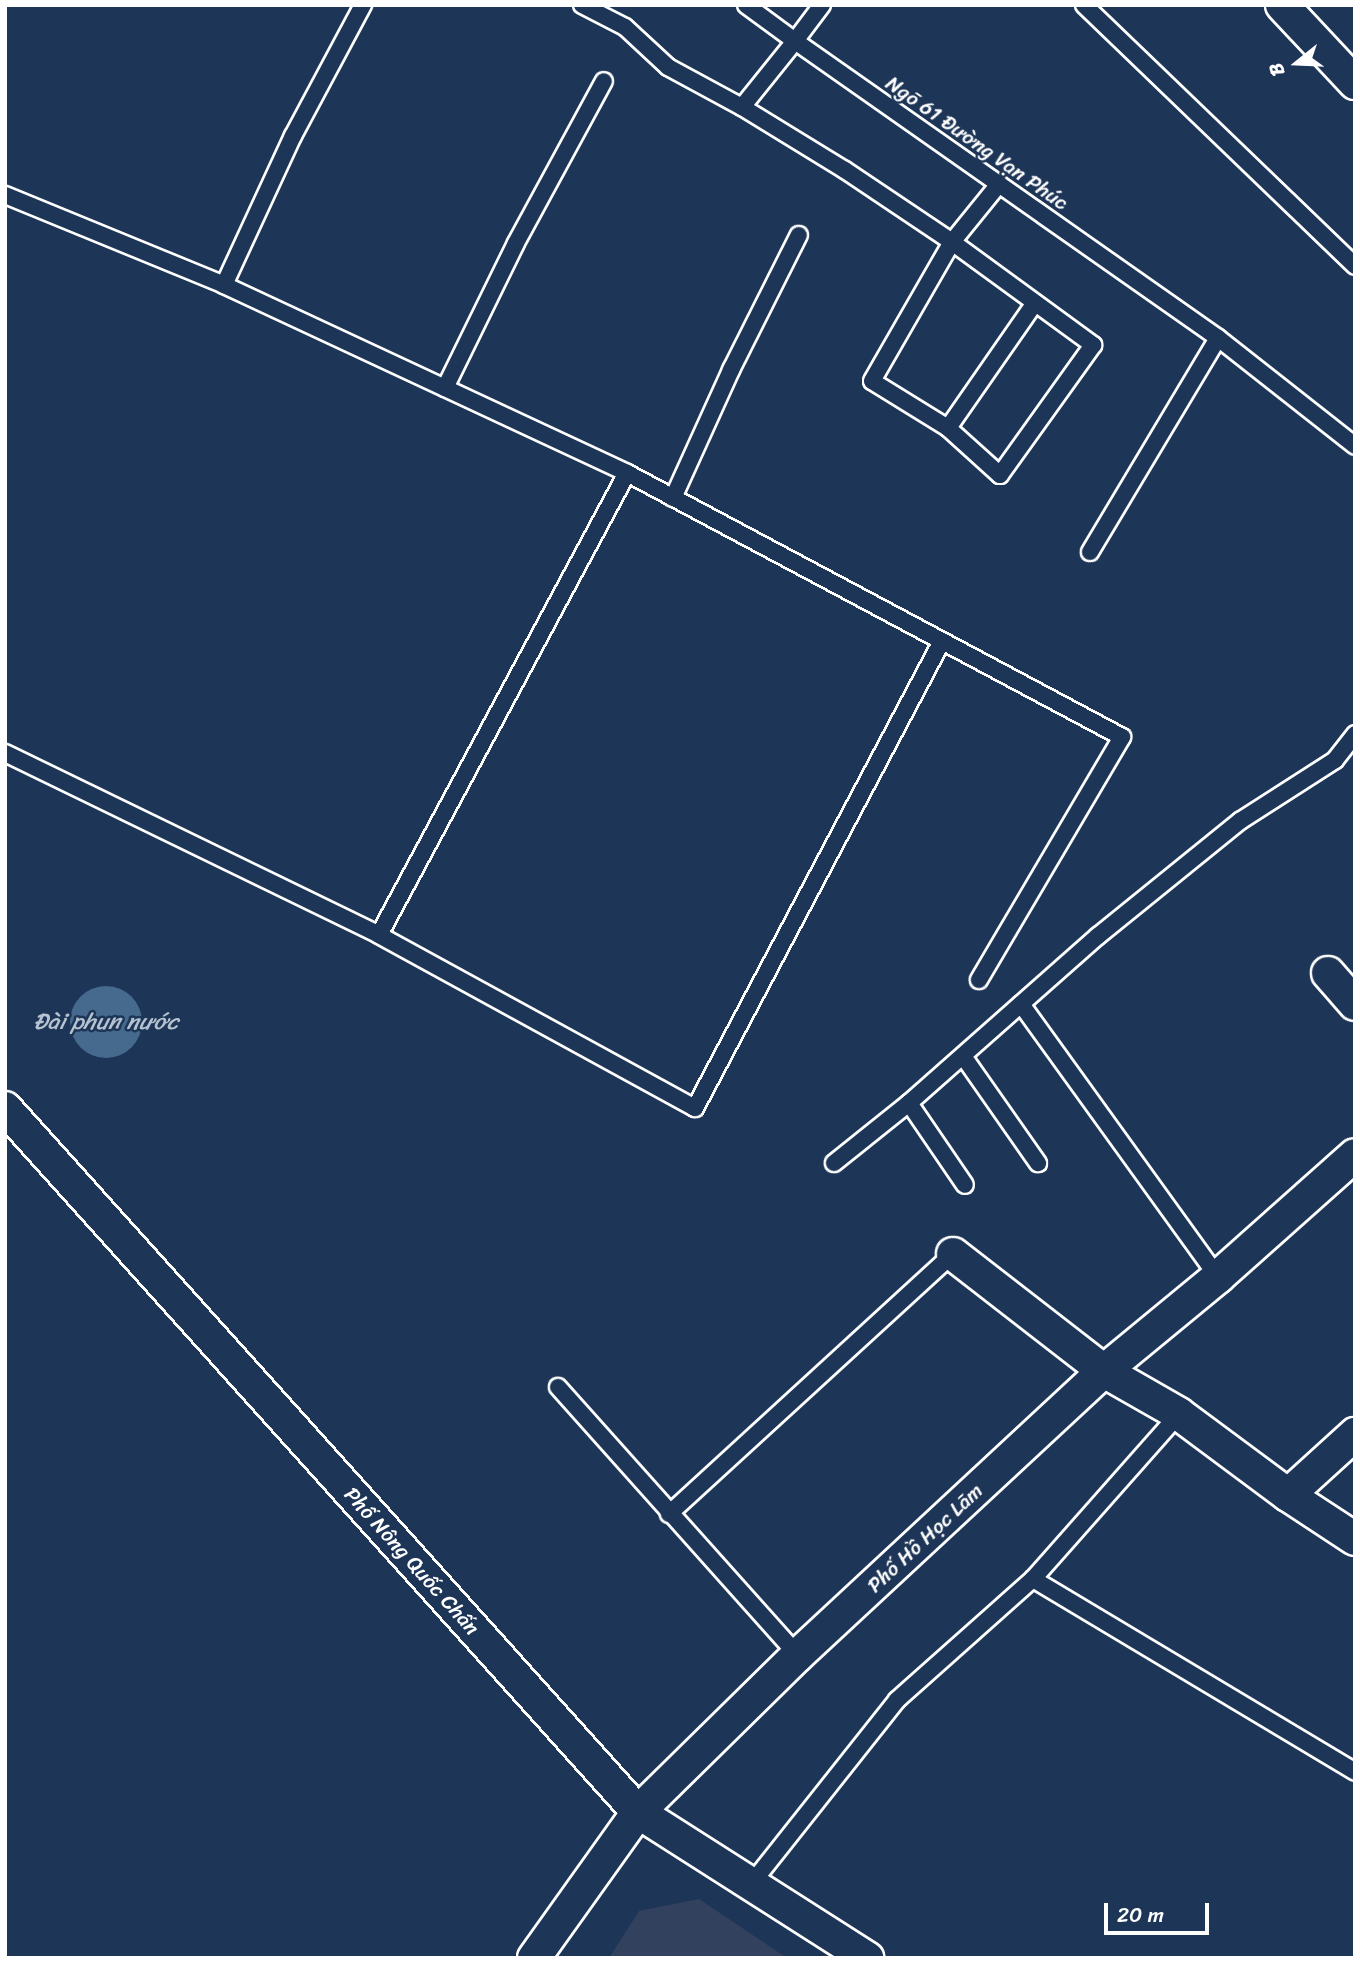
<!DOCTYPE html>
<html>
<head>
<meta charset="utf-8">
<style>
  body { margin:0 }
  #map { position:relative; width:1360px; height:1963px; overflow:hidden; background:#1d3557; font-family:Sriracha,sans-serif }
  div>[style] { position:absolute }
  .built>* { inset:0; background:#32425e }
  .water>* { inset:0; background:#456a8d }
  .round { border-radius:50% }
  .roads { filter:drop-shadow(2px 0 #fff) drop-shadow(-2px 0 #fff) drop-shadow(0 2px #fff) drop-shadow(0 -2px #fff) }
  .lane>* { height:16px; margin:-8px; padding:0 8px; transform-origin:8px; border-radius:8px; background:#1d3557 }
  .street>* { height:32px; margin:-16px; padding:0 16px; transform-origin:16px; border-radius:16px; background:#1d3557 }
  span { translate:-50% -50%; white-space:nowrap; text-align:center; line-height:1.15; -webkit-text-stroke:5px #1d3557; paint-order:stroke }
  .street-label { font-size:21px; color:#fff }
  .water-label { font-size:23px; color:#b5c3d1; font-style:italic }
  .frame { position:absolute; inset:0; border:7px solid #fff; pointer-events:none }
  .north { position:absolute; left:1262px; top:28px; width:70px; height:70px; -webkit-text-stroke:5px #1d3557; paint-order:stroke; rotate:252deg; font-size:19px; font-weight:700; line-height:28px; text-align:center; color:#fff }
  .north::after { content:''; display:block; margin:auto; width:24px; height:32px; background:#fff; clip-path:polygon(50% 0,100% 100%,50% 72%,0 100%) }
  .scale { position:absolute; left:1104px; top:1903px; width:105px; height:32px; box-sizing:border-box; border:4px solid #fff; border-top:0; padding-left:9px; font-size:21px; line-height:24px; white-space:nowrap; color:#fff; -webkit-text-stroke:5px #1d3557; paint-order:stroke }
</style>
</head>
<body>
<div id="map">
  <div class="built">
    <i style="clip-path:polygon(699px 1899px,787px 1958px,609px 1958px,639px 1911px)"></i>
  </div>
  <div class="water">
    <i class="round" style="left:70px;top:986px;width:72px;height:72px"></i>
  </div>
  <div class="roads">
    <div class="lane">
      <i style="left:582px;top:5px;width:48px;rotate:27.1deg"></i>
      <i style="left:625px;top:27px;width:59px;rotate:42.9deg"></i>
      <i style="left:668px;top:67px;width:84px;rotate:28.4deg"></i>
      <i style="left:742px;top:107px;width:85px;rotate:-51.2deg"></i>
      <i style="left:795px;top:41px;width:517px;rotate:35.07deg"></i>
      <i style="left:1218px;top:338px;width:174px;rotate:38.2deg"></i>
      <i style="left:746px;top:5px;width:61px;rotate:36.3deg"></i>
      <i style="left:795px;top:41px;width:45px;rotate:-53.1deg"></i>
      <i style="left:1084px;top:5px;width:376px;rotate:43.9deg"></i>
      <i style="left:742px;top:107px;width:121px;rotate:31.5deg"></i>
      <i style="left:845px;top:170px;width:129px;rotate:33.9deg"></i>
      <i style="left:952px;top:242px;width:175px;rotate:36.1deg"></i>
      <i style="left:1093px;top:345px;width:160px;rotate:125.6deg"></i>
      <i style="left:1000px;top:475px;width:70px;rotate:-137.9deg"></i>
      <i style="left:948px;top:428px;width:89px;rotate:-148.3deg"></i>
      <i style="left:872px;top:381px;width:160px;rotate:-60.1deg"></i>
      <i style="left:952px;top:242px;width:75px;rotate:-51deg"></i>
      <i style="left:5px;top:195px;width:237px;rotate:22.3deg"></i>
      <i style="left:224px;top:285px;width:445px;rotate:25deg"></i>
      <i style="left:627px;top:473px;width:561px;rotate:28.07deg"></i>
      <i style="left:1122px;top:737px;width:282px;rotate:120.5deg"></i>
      <i style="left:224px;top:285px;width:164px;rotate:-65.2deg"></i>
      <i style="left:293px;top:136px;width:149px;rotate:-61.9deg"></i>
      <i style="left:445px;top:388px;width:161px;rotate:-63.9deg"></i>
      <i style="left:516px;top:243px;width:184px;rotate:-61.5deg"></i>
      <i style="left:948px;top:428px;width:152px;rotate:-55.2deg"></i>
      <i style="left:627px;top:473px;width:524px;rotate:118.23deg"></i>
      <i style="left:379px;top:935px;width:360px;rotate:28.7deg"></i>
      <i style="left:695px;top:1108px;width:528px;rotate:-62.13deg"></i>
      <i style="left:673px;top:498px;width:141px;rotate:-65.6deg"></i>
      <i style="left:731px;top:370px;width:151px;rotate:-63.3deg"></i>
      <i style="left:1090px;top:552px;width:249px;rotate:-59.1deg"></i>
      <i style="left:5px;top:753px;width:416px;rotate:25.9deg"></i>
      <i style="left:1021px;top:1004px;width:337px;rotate:54.2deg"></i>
      <i style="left:963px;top:1056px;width:131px;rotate:55deg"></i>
      <i style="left:909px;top:1103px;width:99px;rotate:55.7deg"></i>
      <i style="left:834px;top:1163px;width:96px;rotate:-38.7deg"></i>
      <i style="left:909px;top:1103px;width:252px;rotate:-41.5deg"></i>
      <i style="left:1098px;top:936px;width:183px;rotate:-39deg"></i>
      <i style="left:1240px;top:821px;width:113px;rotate:-32.7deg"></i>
      <i style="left:1335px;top:760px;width:33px;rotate:-52deg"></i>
      <i style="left:558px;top:1387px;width:360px;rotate:48.2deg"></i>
      <i style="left:669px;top:1514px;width:385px;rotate:-42.5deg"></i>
      <i style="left:1033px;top:1579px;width:375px;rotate:30.9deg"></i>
      <i style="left:752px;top:1883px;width:233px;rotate:-51.6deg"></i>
      <i style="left:897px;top:1700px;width:182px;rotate:-41.7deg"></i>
      <i style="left:1033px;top:1579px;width:220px;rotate:-48.5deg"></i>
    </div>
    <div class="street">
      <i style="left:1282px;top:5px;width:107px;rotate:46.9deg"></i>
      <i style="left:1328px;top:973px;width:41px;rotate:48.9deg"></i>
      <i style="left:5px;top:1108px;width:947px;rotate:48.04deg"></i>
      <i style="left:638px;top:1812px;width:272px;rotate:32.5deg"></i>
      <i style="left:953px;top:1254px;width:191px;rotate:37.8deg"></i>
      <i style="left:1104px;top:1371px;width:86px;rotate:29.8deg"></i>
      <i style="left:1179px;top:1414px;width:136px;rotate:36.6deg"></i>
      <i style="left:1288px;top:1495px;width:80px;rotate:33.3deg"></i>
      <i style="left:1288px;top:1495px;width:91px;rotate:-42.3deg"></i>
      <i style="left:534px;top:1958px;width:179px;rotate:-54.5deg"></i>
      <i style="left:638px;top:1812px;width:224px;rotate:-44.5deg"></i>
      <i style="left:798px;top:1655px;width:417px;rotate:-42.9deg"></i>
      <i style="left:1104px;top:1371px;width:148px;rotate:-39.5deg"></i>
      <i style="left:1218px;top:1277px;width:183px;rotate:-41.7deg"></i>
    </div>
  </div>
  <div class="street-label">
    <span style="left:977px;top:143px;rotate:35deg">Ngõ 61 Đường Vạn Phúc</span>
    <span style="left:925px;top:1538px;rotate:-43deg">Phố Hồ Học Lãm</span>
    <span style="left:412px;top:1561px;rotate:48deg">Phố Nông Quốc Chấn</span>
  </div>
  <div class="water-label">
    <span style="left:106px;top:1022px">Đài phun nước</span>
  </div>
  <div class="frame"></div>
  <div class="north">B</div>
  <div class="scale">20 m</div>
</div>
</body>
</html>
